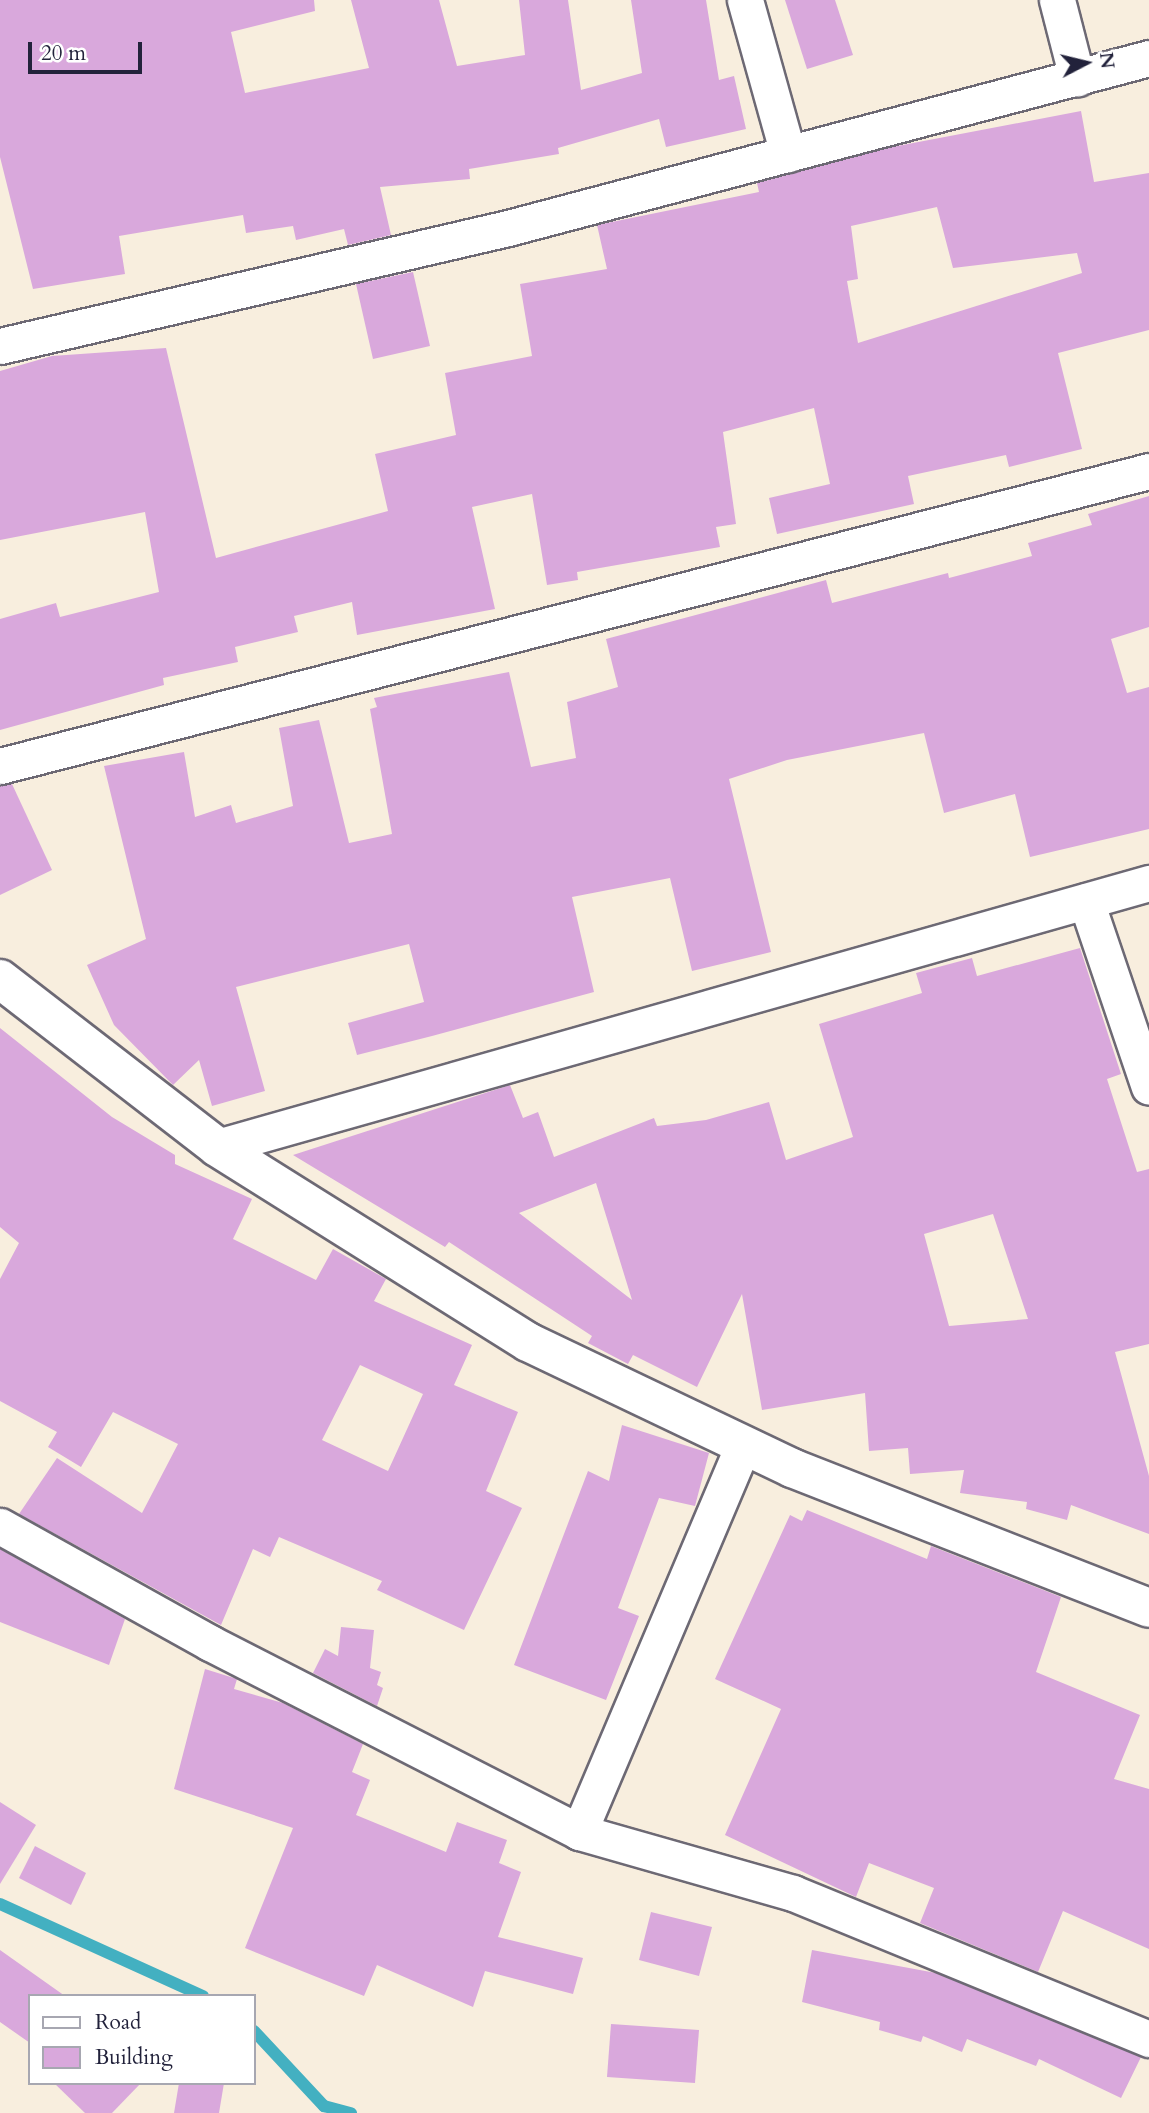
<!DOCTYPE html>
<html>
<head>
<meta charset="utf-8">
<style>
  body { margin:0 }
  #map { position:relative; width:1149px; height:2113px; overflow:hidden; background:#f8eede; font-family:Cardo,serif }
  div>[style] { position:absolute }
  .stream>* { height:12px; margin:-6px; padding:0 6px; transform-origin:6px; border-radius:6px; background:#43b0c1 }
  .building>* { inset:0; background:#d9a8dc }
  .roads { filter:drop-shadow(2px 0 #6d6974) drop-shadow(-2px 0 #6d6974) drop-shadow(0 2px #6d6974) drop-shadow(0 -2px #6d6974) }
  .street>* { height:35px; margin:-17.5px; padding:0 17.5px; transform-origin:17.5px; border-radius:17.5px; background:#fff }
  .secondary>* { height:38px; margin:-19px; padding:0 19px; transform-origin:19px; border-radius:19px; background:#fff }
  span { translate:-50% -50%; white-space:nowrap; text-align:center; line-height:1.15; -webkit-text-stroke:7px #fff; paint-order:stroke }
  .legend { position:absolute; left:28px; top:1994px; width:228px; height:91px; box-sizing:border-box; background:#fff; border:2px solid #a7a7b1; margin:0; padding:9px 12px; list-style:none; font-size:21px; color:#22223b }
  .legend li { display:flex; align-items:center; gap:14px; height:35px }
  .legend b { width:35px; border:2px solid #a7a7b1 }
  .north { position:absolute; left:1051px; top:28px; width:70px; height:70px; -webkit-text-stroke:5px #fff; paint-order:stroke; rotate:83deg; font-size:19px; font-weight:700; line-height:28px; text-align:center; color:#22223b }
  .north::after { content:''; display:block; margin:auto; width:24px; height:32px; background:#22223b; clip-path:polygon(50% 0,100% 100%,50% 72%,0 100%) }
  .scale { position:absolute; left:28px; top:42px; width:114px; height:32px; box-sizing:border-box; border:4px solid #22223b; border-top:0; padding-left:9px; font-size:21px; line-height:24px; white-space:nowrap; color:#22223b; -webkit-text-stroke:5px #fff; paint-order:stroke }
</style>
</head>
<body>
<div id="map">
  <div class="stream">
    <i style="left:0;top:1904px;width:223px;rotate:24.4deg"></i>
    <i style="left:254px;top:2031px;width:103px;rotate:47deg"></i>
    <i style="left:324px;top:2106px;width:28px;rotate:15deg"></i>
  </div>
  <div class="building">
    <i style="clip-path:polygon(0 0,314px 0,315px 11px,231px 32px,245px 93px,369px 68px,351px 0,439px 0,457px 66px,525px 55px,519px 0,568px 0,581px 90px,642px 73px,631px 0,706px 0,719px 80px,734px 76px,746px 129px,666px 147px,659px 119px,558px 148px,559px 154px,469px 169px,470px 179px,380px 187px,391px 235px,348px 245px,344px 229px,296px 240px,293px 226px,246px 233px,243px 215px,119px 236px,125px 274px,33px 289px,0 157px)"></i>
    <i style="clip-path:polygon(785px 0,835px 0,853px 55px,807px 69px)"></i>
    <i style="clip-path:polygon(evenodd,1081px 111px,1094px 182px,1149px 173px,1149px 330px,1058px 353px,1082px 449px,1009px 467px,1006px 455px,908px 476px,914px 504px,777px 534px,769px 498px,830px 484px,814px 408px,723px 432px,736px 524px,716px 527px,720px 547px,577px 572px,578px 580px,547px 585px,532px 494px,472px 507px,495px 609px,357px 635px,352px 602px,294px 616px,298px 632px,235px 647px,238px 662px,163px 678px,164px 685px,0 730px,0 619px,56px 603px,60px 617px,159px 592px,145px 512px,0 540px,0 371px,52px 356px,166px 348px,216px 558px,388px 511px,375px 454px,456px 435px,445px 373px,532px 356px,520px 284px,607px 269px,597px 225px,759px 192px,757px 183px,887px 148px,1081px 111px,937px 207px,953px 268px,1077px 253px,1082px 273px,858px 343px,847px 281px,858px 279px,851px 226px,937px 207px)"></i>
    <i style="clip-path:polygon(413px 272px,430px 346px,373px 359px,356px 284px)"></i>
    <i style="clip-path:polygon(1149px 496px,1149px 627px,1111px 639px,1127px 693px,1149px 687px,1149px 829px,1030px 857px,1015px 794px,944px 813px,924px 733px,787px 760px,729px 779px,771px 952px,692px 971px,670px 878px,572px 897px,594px 992px,432px 1036px,357px 1055px,348px 1023px,424px 1002px,409px 944px,236px 987px,265px 1091px,212px 1106px,199px 1060px,173px 1085px,114px 1025px,87px 965px,146px 939px,104px 766px,184px 752px,195px 817px,231px 805px,236px 823px,293px 806px,279px 728px,319px 720px,349px 843px,392px 834px,370px 709px,377px 707px,374px 698px,509px 672px,531px 767px,576px 758px,567px 702px,618px 687px,606px 639px,826px 580px,832px 603px,948px 573px,949px 578px,1032px 556px,1028px 543px,1092px 525px,1088px 514px)"></i>
    <i style="clip-path:polygon(12px 784px,52px 870px,0 895px,0 786px)"></i>
    <i style="clip-path:polygon(evenodd,1080px 948px,1121px 1074px,1107px 1079px,1137px 1172px,1149px 1169px,1149px 1344px,1115px 1352px,1149px 1476px,1149px 1534px,1071px 1505px,1067px 1520px,1026px 1509px,1027px 1502px,960px 1493px,964px 1470px,910px 1474px,908px 1448px,869px 1451px,865px 1393px,762px 1410px,742px 1294px,697px 1387px,633px 1355px,628px 1364px,588px 1343px,592px 1336px,449px 1242px,445px 1247px,293px 1155px,510px 1085px,523px 1118px,538px 1112px,554px 1157px,654px 1118px,657px 1126px,706px 1120px,769px 1102px,786px 1160px,853px 1137px,819px 1024px,922px 993px,916px 973px,972px 958px,977px 976px,1080px 948px,596px 1183px,632px 1300px,519px 1213px,596px 1183px,1080px 948px,993px 1214px,1028px 1319px,949px 1326px,924px 1234px,993px 1214px)"></i>
    <i style="clip-path:polygon(evenodd,0 1028px,112px 1117px,175px 1155px,175px 1164px,252px 1199px,233px 1239px,316px 1280px,333px 1249px,386px 1279px,374px 1301px,472px 1345px,454px 1385px,518px 1412px,486px 1491px,522px 1508px,464px 1630px,377px 1590px,382px 1581px,279px 1537px,270px 1557px,253px 1549px,221px 1625px,19px 1514px,57px 1458px,142px 1513px,178px 1444px,113px 1412px,81px 1467px,48px 1447px,57px 1432px,0 1401px,0 1279px,19px 1243px,0 1227px,0 1028px,360px 1365px,423px 1394px,388px 1471px,322px 1440px,360px 1365px)"></i>
    <i style="clip-path:polygon(622px 1425px,709px 1453px,695px 1506px,659px 1498px,618px 1608px,639px 1616px,606px 1700px,514px 1665px,588px 1471px,609px 1481px)"></i>
    <i style="clip-path:polygon(807px 1510px,927px 1559px,931px 1546px,1061px 1597px,1036px 1672px,1140px 1715px,1114px 1779px,1149px 1789px,1149px 1949px,1063px 1911px,1038px 1972px,920px 1923px,934px 1888px,869px 1863px,856px 1897px,725px 1835px,781px 1709px,715px 1679px,790px 1515px,802px 1521px)"></i>
    <i style="clip-path:polygon(0 1549px,125px 1619px,109px 1665px,0 1622px)"></i>
    <i style="clip-path:polygon(341px 1627px,374px 1630px,370px 1668px,381px 1672px,377px 1685px,383px 1688px,377px 1706px,313px 1673px,325px 1649px,338px 1656px)"></i>
    <i style="clip-path:polygon(205px 1669px,237px 1679px,234px 1689px,283px 1703px,363px 1744px,352px 1772px,370px 1780px,356px 1815px,446px 1852px,457px 1822px,507px 1840px,499px 1863px,521px 1872px,498px 1937px,583px 1958px,573px 1994px,485px 1971px,473px 2007px,377px 1965px,364px 1996px,245px 1948px,293px 1828px,174px 1789px)"></i>
    <i style="clip-path:polygon(0 1802px,36px 1825px,0 1884px)"></i>
    <i style="clip-path:polygon(35px 1846px,86px 1873px,71px 1905px,19px 1878px)"></i>
    <i style="clip-path:polygon(651px 1912px,712px 1927px,699px 1976px,639px 1960px)"></i>
    <i style="clip-path:polygon(0 1950px,65px 1996px,30px 1996px,30px 2043px,0 2022px)"></i>
    <i style="clip-path:polygon(812px 1950px,936px 1973px,1141px 2057px,1121px 2098px,1039px 2059px,1036px 2066px,967px 2039px,962px 2052px,923px 2036px,921px 2042px,879px 2030px,880px 2022px,802px 2002px)"></i>
    <i style="clip-path:polygon(611px 2024px,699px 2030px,695px 2083px,607px 2077px)"></i>
    <i style="clip-path:polygon(54px 2083px,141px 2083px,112px 2113px,85px 2113px)"></i>
    <i style="clip-path:polygon(179px 2083px,224px 2083px,219px 2113px,174px 2113px)"></i>
  </div>
  <div class="roads">
    <div class="street">
      <i style="left:745px;top:0;width:160px;rotate:74.4deg"></i>
      <i style="left:1057px;top:0;width:81px;rotate:75.6deg"></i>
      <i style="left:0;top:346px;width:522px;rotate:-13.08deg"></i>
      <i style="left:508px;top:228px;width:663px;rotate:-14.85deg"></i>
      <i style="left:0;top:766px;width:1186px;rotate:-14.4deg"></i>
      <i style="left:1086px;top:901px;width:196px;rotate:71.3deg"></i>
      <i style="left:217px;top:1147px;width:969px;rotate:-15.82deg"></i>
      <i style="left:0;top:1526px;width:240px;rotate:29.1deg"></i>
      <i style="left:210px;top:1643px;width:415px;rotate:27.1deg"></i>
      <i style="left:579px;top:1832px;width:223px;rotate:15.9deg"></i>
      <i style="left:793px;top:1893px;width:385px;rotate:22.3deg"></i>
      <i style="left:579px;top:1832px;width:420px;rotate:-67deg"></i>
    </div>
    <div class="secondary">
      <i style="left:0;top:979px;width:274px;rotate:37.7deg"></i>
      <i style="left:217px;top:1147px;width:367px;rotate:32.1deg"></i>
      <i style="left:528px;top:1342px;width:293px;rotate:25.5deg"></i>
      <i style="left:792px;top:1468px;width:383px;rotate:21.4deg"></i>
    </div>
  </div>
  <ul class="legend">
  <li><b style="height:9px;background:#fff"></b>Road</li>
  <li><b style="height:19px;background:#d9a8dc"></b>Building</li>
  </ul>
  <div class="north">N</div>
  <div class="scale">20 m</div>
</div>
</body>
</html>
